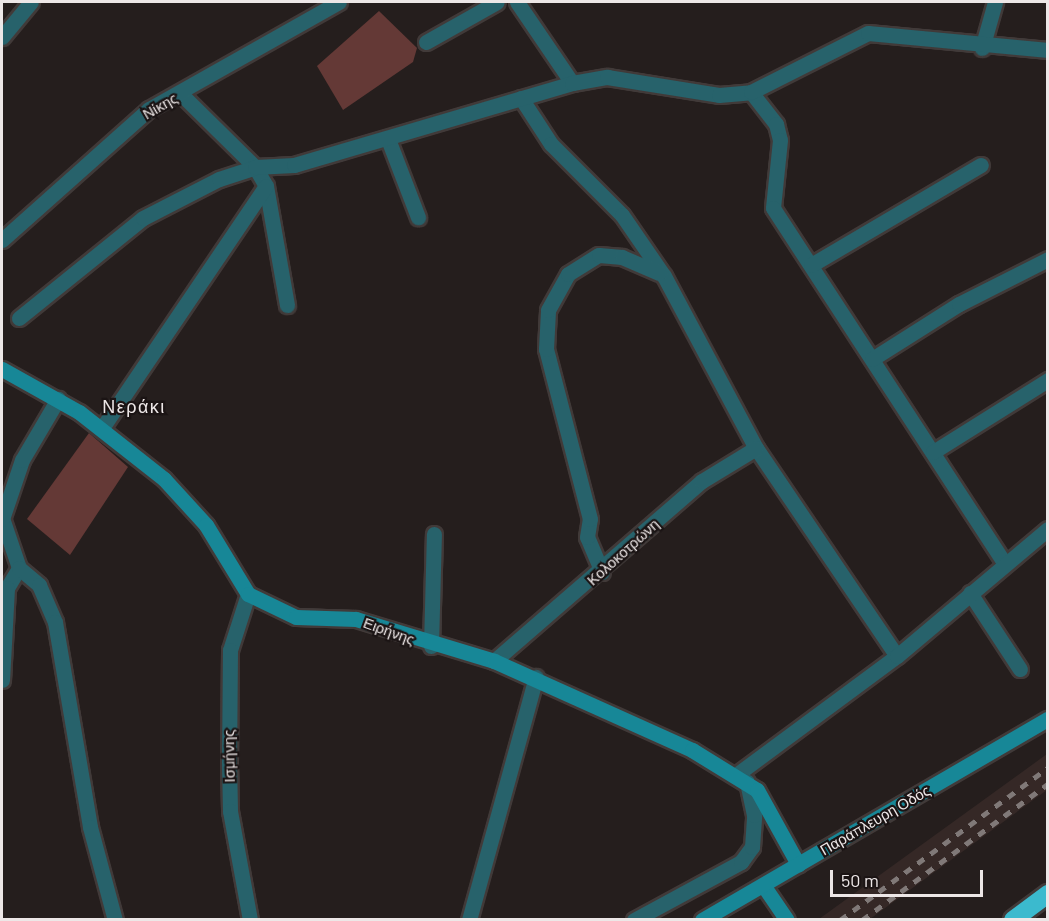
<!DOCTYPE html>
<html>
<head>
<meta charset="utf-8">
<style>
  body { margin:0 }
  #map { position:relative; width:1049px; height:921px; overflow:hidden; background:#251e1d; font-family:Barlow,sans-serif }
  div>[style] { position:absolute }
  .built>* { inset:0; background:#352826 }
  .green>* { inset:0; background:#643936 }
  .roads { filter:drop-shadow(2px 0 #413a39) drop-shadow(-2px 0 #413a39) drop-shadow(0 2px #413a39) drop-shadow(0 -2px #413a39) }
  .street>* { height:15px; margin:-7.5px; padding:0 7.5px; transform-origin:7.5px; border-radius:7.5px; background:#27626b }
  .secondary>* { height:15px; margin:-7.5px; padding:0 7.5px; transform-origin:7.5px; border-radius:7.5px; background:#178797 }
  .highway>* { height:18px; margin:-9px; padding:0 9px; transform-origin:9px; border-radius:9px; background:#3bbace }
  .rail>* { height:4.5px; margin-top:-2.25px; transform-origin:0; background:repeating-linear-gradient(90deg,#807978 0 8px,transparent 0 16px) }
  span { translate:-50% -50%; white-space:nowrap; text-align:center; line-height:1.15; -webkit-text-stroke:4.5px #1b1414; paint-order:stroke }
  .street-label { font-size:15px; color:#ede7e7 }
  .quarter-label { font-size:18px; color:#ede7e7; letter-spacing:1.5px }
  .frame { position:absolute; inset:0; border:3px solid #ede7e7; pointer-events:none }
  .scale { position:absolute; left:830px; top:870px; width:153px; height:27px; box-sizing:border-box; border:3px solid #ede7e7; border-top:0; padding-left:8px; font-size:18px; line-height:21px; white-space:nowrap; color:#ede7e7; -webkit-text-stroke:4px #1b1414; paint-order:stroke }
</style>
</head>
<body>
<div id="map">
  <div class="built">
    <i style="clip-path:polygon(1047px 754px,1047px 790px,870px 919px,819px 919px)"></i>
  </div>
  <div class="green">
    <i style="clip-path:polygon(379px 11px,417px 48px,413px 62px,343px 110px,317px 66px)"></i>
    <i style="clip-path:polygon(89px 433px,128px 467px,70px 555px,27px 519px)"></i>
  </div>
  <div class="roads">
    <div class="street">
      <i style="left:517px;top:2px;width:98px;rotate:55.8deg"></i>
      <i style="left:2px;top:37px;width:45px;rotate:-50.4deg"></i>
      <i style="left:426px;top:42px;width:81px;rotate:-29.4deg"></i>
      <i style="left:982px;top:48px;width:48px;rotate:-74.2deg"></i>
      <i style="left:751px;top:92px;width:41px;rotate:52deg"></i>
      <i style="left:776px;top:124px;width:16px;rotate:76deg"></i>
      <i style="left:780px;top:140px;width:68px;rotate:95.9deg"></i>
      <i style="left:773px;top:208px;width:425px;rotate:56.9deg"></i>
      <i style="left:181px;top:94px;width:104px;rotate:44.6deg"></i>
      <i style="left:255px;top:167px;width:22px;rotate:60deg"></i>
      <i style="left:266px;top:186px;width:121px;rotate:80deg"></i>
      <i style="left:521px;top:98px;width:55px;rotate:56.9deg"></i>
      <i style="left:551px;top:144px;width:100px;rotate:45deg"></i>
      <i style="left:622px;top:215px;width:74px;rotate:55.5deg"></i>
      <i style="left:664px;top:276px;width:195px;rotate:61.9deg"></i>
      <i style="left:756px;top:448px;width:251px;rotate:55.9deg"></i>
      <i style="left:388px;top:139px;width:84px;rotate:69deg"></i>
      <i style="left:2px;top:240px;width:197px;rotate:-41.7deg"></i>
      <i style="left:149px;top:109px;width:218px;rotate:-29.4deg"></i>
      <i style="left:811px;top:265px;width:197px;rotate:-30.5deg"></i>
      <i style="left:19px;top:318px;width:159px;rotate:-38.9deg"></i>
      <i style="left:143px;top:218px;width:85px;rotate:-27.2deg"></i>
      <i style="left:219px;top:179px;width:38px;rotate:-18deg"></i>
      <i style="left:255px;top:167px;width:39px;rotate:-3deg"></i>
      <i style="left:294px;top:165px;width:290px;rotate:-16.4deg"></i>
      <i style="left:572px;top:83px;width:36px;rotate:-10deg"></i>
      <i style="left:607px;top:77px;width:113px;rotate:9.1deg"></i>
      <i style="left:719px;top:95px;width:32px;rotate:-5deg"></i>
      <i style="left:751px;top:92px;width:131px;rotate:-26.8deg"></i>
      <i style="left:868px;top:33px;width:181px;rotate:5.4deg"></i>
      <i style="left:872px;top:359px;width:103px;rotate:-32.3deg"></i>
      <i style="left:959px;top:304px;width:100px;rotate:-26.8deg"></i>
      <i style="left:102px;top:428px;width:292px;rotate:-55.9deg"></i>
      <i style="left:933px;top:452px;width:136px;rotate:-32.1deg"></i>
      <i style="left:2px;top:518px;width:53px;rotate:71.2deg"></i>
      <i style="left:19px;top:568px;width:23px;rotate:121deg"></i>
      <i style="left:7px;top:588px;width:92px;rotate:93.1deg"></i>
      <i style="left:2px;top:519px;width:62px;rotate:-71.3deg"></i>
      <i style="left:22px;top:460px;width:71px;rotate:-59.5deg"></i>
      <i style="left:19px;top:568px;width:26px;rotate:40deg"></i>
      <i style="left:39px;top:585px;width:40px;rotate:66.6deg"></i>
      <i style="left:55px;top:622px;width:208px;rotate:80.3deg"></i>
      <i style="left:90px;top:827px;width:96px;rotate:75deg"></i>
      <i style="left:602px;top:572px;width:38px;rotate:-113deg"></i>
      <i style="left:587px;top:537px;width:18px;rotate:-81deg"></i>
      <i style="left:590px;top:519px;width:176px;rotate:-104.5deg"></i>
      <i style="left:546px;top:349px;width:39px;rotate:-87deg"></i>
      <i style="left:548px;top:310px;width:41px;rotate:-60.9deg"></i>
      <i style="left:568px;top:274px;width:36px;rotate:-32deg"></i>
      <i style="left:599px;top:255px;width:23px;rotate:5deg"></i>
      <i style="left:622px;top:257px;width:40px;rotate:23.4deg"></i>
      <i style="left:970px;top:593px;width:91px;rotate:56.7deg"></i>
      <i style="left:248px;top:594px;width:59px;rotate:107.8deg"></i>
      <i style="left:230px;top:650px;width:112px;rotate:90.5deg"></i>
      <i style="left:229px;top:762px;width:49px;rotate:88.8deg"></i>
      <i style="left:230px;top:811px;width:111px;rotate:79.6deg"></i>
      <i style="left:431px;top:646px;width:112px;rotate:-88.5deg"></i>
      <i style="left:494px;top:661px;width:275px;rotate:-40.9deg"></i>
      <i style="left:702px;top:481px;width:63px;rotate:-31.4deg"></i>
      <i style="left:736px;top:775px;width:200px;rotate:-36.5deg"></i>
      <i style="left:897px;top:656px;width:197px;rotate:-40.1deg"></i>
      <i style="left:469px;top:920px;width:252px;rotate:-74.6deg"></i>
      <i style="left:634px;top:920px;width:122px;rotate:-28.5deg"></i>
      <i style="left:741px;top:862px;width:19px;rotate:-54deg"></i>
      <i style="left:752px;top:847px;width:32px;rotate:-86deg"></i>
      <i style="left:754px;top:815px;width:34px;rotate:-102deg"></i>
    </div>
    <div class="secondary">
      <i style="left:2px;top:369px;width:88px;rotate:29.2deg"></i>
      <i style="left:79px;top:412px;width:108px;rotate:38.2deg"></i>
      <i style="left:164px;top:479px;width:62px;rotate:47.6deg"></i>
      <i style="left:206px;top:525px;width:81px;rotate:58.7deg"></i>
      <i style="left:248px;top:594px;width:53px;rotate:25.6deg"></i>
      <i style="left:296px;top:617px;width:60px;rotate:1.9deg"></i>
      <i style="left:356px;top:619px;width:144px;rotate:16.9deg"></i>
      <i style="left:494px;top:661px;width:217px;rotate:24.2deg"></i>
      <i style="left:692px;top:750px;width:76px;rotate:31.6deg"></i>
      <i style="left:757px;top:790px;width:85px;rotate:61deg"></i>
      <i style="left:763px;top:885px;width:42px;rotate:55.6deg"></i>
      <i style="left:702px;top:920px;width:400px;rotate:-30.2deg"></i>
    </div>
    <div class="highway">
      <i style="left:1013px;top:920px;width:44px;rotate:-36.6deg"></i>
    </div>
  </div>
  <div class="rail">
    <i style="left:840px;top:920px;width:258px;rotate:-36.2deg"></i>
    <i style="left:862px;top:920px;width:230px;rotate:-36.2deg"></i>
  </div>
  <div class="street-label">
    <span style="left:160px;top:106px;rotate:-30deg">Νίκης</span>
    <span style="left:623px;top:552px;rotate:-42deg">Κολοκοτρώνη</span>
    <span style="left:389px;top:631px;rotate:20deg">Ειρήνης</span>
    <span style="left:229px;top:756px;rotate:-91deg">Ισμήνης</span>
    <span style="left:875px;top:820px;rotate:-30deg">Παράπλευρη Οδός</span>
  </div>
  <div class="quarter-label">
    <span style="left:134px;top:406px">Νεράκι</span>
  </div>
  <div class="frame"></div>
  <div class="scale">50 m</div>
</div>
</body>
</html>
